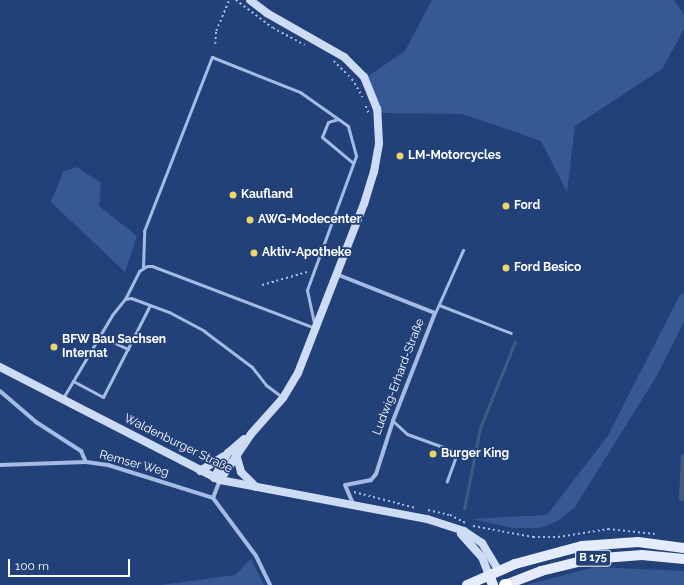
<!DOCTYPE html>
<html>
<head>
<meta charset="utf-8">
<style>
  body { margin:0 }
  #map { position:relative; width:684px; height:585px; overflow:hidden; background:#234179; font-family:Raleway,sans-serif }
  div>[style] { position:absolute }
  .green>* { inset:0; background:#365996 }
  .water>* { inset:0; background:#425982 }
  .stream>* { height:2.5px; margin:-1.25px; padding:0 1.25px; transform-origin:1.25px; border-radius:1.25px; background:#425982 }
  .path>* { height:1.5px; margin-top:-0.75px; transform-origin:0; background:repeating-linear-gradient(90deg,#a4bbe4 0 2px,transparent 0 5px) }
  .lane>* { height:3px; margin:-1.5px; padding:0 1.5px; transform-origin:1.5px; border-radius:1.5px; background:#a4bbe4 }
  .street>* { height:4px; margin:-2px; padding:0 2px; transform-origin:2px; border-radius:2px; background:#a4bbe4 }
  .secondary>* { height:8px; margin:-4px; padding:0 4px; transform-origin:4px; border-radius:4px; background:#cddbf4 }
  .primary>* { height:10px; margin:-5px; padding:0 5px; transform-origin:5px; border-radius:5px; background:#e4ebfc }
  .highway>* { height:12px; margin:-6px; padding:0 6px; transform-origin:6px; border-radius:6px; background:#fff }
  .dots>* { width:11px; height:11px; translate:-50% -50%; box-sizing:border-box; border:2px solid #234179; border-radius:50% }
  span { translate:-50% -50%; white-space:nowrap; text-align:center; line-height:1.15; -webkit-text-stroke:3.5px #234179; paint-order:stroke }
  .shield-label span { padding:1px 3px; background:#234179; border:1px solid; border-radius:3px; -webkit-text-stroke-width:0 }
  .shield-label { font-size:11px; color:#fff; font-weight:700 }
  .poi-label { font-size:12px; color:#fff; font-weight:700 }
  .left { translate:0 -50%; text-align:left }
  .street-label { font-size:12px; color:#fff }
  .scale { position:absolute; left:8px; top:559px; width:122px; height:18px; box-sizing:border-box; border:2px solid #fff; border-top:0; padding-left:5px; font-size:12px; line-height:14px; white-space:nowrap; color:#fff; -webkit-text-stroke:3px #234179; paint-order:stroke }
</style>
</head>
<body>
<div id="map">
  <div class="green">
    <i style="clip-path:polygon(432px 0,674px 0,684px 15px,684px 29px,662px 69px,575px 126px,567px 192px,541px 141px,463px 114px,382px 113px,367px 77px,405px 51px)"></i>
    <i style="clip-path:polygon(77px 167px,101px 183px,99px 206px,137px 236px,125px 272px,51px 202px,63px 172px)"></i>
    <i style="clip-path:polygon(684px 293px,684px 322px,656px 377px,575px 507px,558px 521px,540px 528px,513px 528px,472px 519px,547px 515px,607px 437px,680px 295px)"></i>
    <i style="clip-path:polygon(251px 559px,264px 585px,161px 585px,235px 575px)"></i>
    <i style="clip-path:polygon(595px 567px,684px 571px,684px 585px,526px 585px)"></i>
  </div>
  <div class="water">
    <i style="clip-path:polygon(681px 454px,684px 454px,684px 501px,679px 501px)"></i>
  </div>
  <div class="stream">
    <i style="left:464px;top:509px;width:83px;rotate:-78.8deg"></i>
    <i style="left:480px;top:428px;width:93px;rotate:-67.9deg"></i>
  </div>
  <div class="path">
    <i style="left:236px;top:0;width:46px;rotate:37.1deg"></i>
    <i style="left:273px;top:28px;width:36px;rotate:28deg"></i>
    <i style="left:215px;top:44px;width:13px;rotate:-86deg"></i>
    <i style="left:216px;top:31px;width:34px;rotate:-67deg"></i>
    <i style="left:334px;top:61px;width:25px;rotate:45deg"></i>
    <i style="left:352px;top:79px;width:21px;rotate:59deg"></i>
    <i style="left:366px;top:106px;width:9px;rotate:69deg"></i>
    <i style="left:262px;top:285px;width:47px;rotate:-16.1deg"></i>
    <i style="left:354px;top:492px;width:64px;rotate:14.5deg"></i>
    <i style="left:428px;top:510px;width:23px;rotate:13deg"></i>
    <i style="left:450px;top:515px;width:18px;rotate:27deg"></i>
    <i style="left:473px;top:526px;width:61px;rotate:10.4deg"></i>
    <i style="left:533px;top:537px;width:25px"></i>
    <i style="left:558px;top:537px;width:51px;rotate:-9.1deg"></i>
    <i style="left:608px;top:529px;width:47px;rotate:6.1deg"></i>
  </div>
  <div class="lane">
    <i style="left:338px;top:119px;width:10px;rotate:163deg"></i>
    <i style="left:328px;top:122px;width:16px;rotate:112deg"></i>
    <i style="left:322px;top:137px;width:40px;rotate:40deg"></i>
    <i style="left:143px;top:267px;width:36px;rotate:-88deg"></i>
    <i style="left:144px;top:231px;width:187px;rotate:-68.7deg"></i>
    <i style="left:212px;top:57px;width:95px;rotate:21.7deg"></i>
    <i style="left:300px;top:92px;width:59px;rotate:35.3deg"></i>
    <i style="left:348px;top:126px;width:31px;rotate:75deg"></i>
    <i style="left:356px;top:156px;width:143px;rotate:110.1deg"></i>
    <i style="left:307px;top:290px;width:35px;rotate:78deg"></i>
    <i style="left:125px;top:299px;width:31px;rotate:-63deg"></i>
    <i style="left:139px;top:271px;width:9px;rotate:-32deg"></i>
    <i style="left:147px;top:266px;width:5px"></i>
    <i style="left:152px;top:266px;width:174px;rotate:20.8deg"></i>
    <i style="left:439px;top:305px;width:77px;rotate:21.3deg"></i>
    <i style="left:435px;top:313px;width:69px;rotate:-66deg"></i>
    <i style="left:100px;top:336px;width:31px;rotate:25deg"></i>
    <i style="left:73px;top:381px;width:34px;rotate:28deg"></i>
    <i style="left:103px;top:397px;width:103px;rotate:-62.9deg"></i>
    <i style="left:63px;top:398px;width:96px;rotate:-59.4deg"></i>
    <i style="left:112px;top:315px;width:21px;rotate:-51deg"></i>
    <i style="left:125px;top:299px;width:6px;rotate:-9deg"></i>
    <i style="left:131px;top:298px;width:40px;rotate:20.2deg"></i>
    <i style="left:169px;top:312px;width:40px;rotate:28deg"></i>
    <i style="left:204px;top:331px;width:60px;rotate:36.9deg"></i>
    <i style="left:252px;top:367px;width:23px;rotate:52deg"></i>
    <i style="left:266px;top:385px;width:20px;rotate:37deg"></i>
    <i style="left:393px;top:421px;width:19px;rotate:43deg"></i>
    <i style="left:407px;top:434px;width:50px;rotate:19.9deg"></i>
    <i style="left:454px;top:451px;width:5px;rotate:68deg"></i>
    <i style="left:456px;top:456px;width:27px;rotate:110deg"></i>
  </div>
  <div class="street">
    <i style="left:336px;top:274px;width:106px;rotate:21.5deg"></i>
    <i style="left:435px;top:313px;width:116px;rotate:111.3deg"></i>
    <i style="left:393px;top:421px;width:56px;rotate:107.8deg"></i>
    <i style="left:376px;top:474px;width:8px;rotate:130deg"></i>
    <i style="left:371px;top:480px;width:26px;rotate:169deg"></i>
    <i style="left:345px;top:485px;width:21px;rotate:67deg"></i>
    <i style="left:0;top:391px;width:48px;rotate:40.7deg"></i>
    <i style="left:36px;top:422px;width:54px;rotate:32.8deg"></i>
    <i style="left:81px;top:451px;width:12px;rotate:66deg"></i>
    <i style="left:0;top:465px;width:86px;rotate:-2deg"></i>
    <i style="left:86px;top:462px;width:22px;rotate:8deg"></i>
    <i style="left:108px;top:465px;width:110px;rotate:17.4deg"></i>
    <i style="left:213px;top:498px;width:72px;rotate:53.4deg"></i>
    <i style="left:256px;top:556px;width:32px;rotate:64deg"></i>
    <i style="left:213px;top:498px;width:19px;rotate:-69deg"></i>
  </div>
  <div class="secondary">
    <i style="left:0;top:367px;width:247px;rotate:27.2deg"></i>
    <i style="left:220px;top:480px;width:211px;rotate:10.7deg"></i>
    <i style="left:427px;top:519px;width:39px;rotate:18deg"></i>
    <i style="left:464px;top:531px;width:22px;rotate:34deg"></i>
    <i style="left:482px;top:543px;width:33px;rotate:59deg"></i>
    <i style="left:236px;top:454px;width:19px;rotate:74deg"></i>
    <i style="left:241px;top:472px;width:21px;rotate:45deg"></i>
    <i style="left:200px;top:471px;width:28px;rotate:-32deg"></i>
    <i style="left:214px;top:478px;width:29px;rotate:-61deg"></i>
    <i style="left:228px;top:453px;width:21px;rotate:-41deg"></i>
    <i style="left:220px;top:480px;width:55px;rotate:-56deg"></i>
    <i style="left:251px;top:434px;width:48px;rotate:-48.4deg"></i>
    <i style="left:283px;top:398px;width:29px;rotate:-59deg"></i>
    <i style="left:298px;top:373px;width:181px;rotate:-68.7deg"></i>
    <i style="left:364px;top:204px;width:34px;rotate:-73deg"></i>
    <i style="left:374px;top:172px;width:29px;rotate:-80deg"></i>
    <i style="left:379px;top:143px;width:34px;rotate:-93deg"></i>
    <i style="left:377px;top:109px;width:35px;rotate:-112deg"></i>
    <i style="left:364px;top:77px;width:28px;rotate:-135deg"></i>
    <i style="left:344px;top:57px;width:89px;rotate:-150.3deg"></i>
    <i style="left:267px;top:13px;width:21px;rotate:-143deg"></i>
    <i style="left:461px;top:534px;width:31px;rotate:48deg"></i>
    <i style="left:482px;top:557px;width:19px;rotate:69deg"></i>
  </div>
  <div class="primary">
    <i style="left:489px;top:575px;width:11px;rotate:68deg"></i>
    <i style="left:467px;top:585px;width:52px;rotate:-23.6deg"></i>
    <i style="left:515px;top:564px;width:69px;rotate:-15deg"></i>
    <i style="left:582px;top:546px;width:56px;rotate:-4.1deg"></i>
    <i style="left:638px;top:542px;width:46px;rotate:7.4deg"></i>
    <i style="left:505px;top:585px;width:39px;rotate:-21deg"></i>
    <i style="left:541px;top:571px;width:50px;rotate:-13.8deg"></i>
    <i style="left:590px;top:559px;width:52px;rotate:-4.4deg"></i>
    <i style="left:642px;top:555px;width:42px;rotate:5.4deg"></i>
  </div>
  <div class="highway">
    <i style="left:505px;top:585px;width:1px"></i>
  </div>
  <div class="dots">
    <i style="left:400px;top:156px;background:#efd467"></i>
    <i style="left:233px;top:195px;background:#efd467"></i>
    <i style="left:506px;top:206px;background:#efd467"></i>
    <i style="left:250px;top:220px;background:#efd467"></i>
    <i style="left:254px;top:253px;background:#efd467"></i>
    <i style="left:506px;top:268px;background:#efd467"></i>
    <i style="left:54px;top:347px;background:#efd467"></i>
    <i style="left:433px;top:454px;background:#efd467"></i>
  </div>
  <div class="shield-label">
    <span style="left:593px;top:558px">B 175</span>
  </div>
  <div class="poi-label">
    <span class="left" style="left:408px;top:156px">LM-Motorcycles</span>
    <span class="left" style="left:241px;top:195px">Kaufland</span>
    <span class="left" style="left:514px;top:206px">Ford</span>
    <span class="left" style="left:258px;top:220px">AWG-Modecenter</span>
    <span class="left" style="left:262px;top:253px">Aktiv-Apotheke</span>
    <span class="left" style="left:514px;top:268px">Ford Besico</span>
    <span class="left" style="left:62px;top:347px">BFW Bau Sachsen<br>Internat</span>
    <span class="left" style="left:441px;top:454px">Burger King</span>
  </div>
  <div class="street-label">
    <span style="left:399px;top:377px;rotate:-69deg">Ludwig-Erhard-Straße</span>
    <span style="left:178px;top:444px;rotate:26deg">Waldenburger Straße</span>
    <span style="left:134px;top:464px;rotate:15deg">Remser Weg</span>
  </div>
  <div class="scale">100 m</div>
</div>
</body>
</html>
